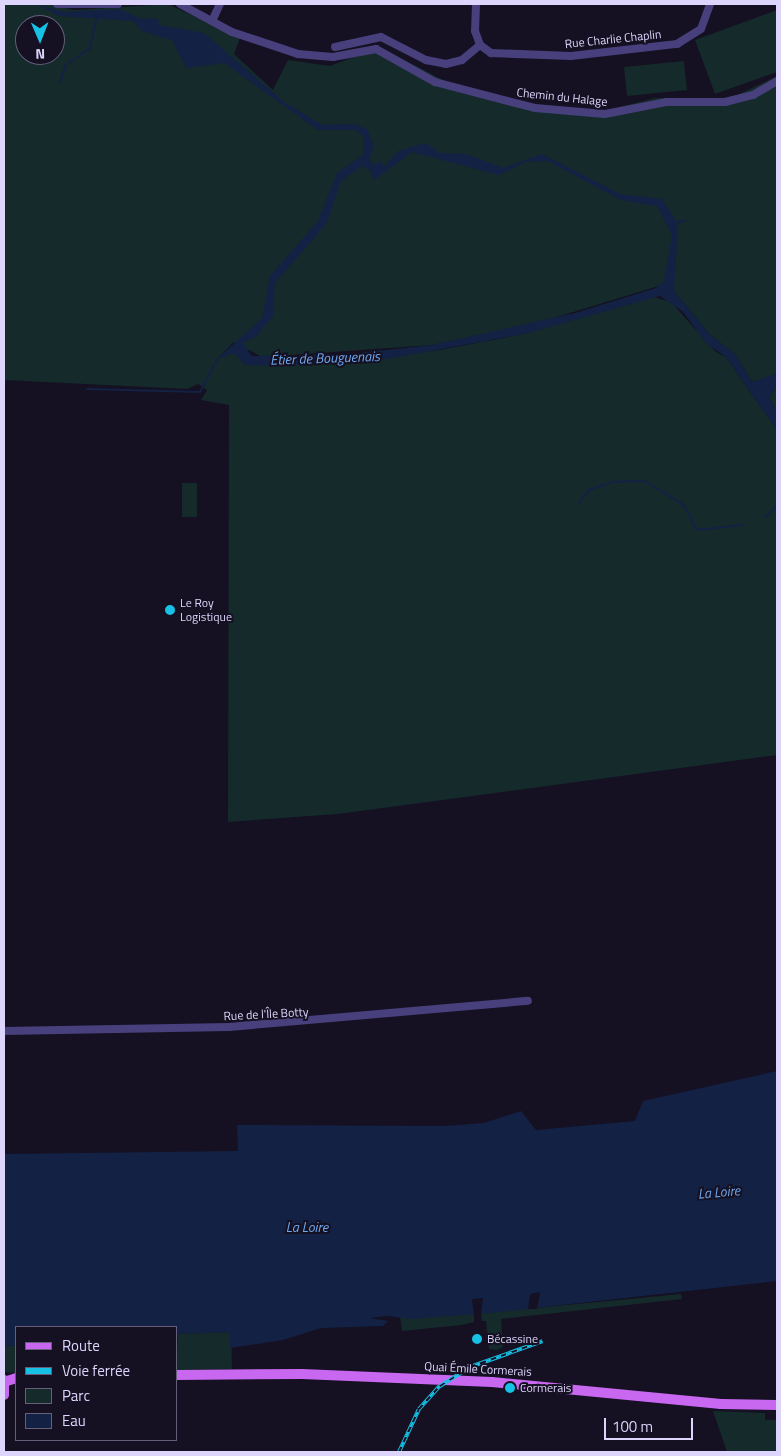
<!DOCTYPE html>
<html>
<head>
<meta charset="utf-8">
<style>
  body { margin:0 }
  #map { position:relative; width:781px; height:1456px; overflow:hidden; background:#151022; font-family:"Titillium Web",sans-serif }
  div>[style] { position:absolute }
  .green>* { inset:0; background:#142a2b }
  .water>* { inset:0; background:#132244 }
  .pier>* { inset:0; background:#151022 }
  .stream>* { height:2px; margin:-1px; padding:0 1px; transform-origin:1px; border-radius:1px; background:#132244 }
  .minor>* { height:8px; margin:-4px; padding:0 4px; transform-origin:4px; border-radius:4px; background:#47407c }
  .major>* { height:10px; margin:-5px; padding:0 5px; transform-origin:5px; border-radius:5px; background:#c868f0 }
  .rail>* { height:4px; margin-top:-2px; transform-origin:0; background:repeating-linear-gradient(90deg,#151022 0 5.5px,#17c0e5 0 11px); box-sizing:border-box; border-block:1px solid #17c0e5 }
  .dots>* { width:14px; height:14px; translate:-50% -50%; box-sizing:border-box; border:2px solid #151022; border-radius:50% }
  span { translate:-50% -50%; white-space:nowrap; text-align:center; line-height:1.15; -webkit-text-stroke:4px #151022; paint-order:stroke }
  .street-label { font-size:12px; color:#ddd5fb }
  .poi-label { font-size:12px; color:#ddd5fb }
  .left { translate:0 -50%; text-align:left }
  .water-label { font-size:14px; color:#6ea9f0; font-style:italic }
  .frame { position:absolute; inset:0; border:5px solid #ddd5fb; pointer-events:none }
  .legend { position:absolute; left:15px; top:1326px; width:162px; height:115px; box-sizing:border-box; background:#151022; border:1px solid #655f79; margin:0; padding:6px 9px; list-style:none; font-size:15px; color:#ddd5fb }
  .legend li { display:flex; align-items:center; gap:10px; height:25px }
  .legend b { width:25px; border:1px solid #655f79 }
  .north { position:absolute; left:15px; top:15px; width:50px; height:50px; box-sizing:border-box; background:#151022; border:1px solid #655f79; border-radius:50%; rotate:179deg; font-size:14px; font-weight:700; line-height:20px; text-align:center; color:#ddd5fb }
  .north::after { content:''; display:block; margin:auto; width:18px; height:22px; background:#17c0e5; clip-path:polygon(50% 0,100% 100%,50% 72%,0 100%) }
  .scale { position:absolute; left:604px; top:1418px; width:89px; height:22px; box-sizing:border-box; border:2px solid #ddd5fb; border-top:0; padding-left:6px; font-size:15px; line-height:18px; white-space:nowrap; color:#ddd5fb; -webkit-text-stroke:4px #151022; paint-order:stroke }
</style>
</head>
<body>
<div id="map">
  <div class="green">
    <i style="clip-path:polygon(evenodd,4px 4px,48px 4px,74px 10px,168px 4px,240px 38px,234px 54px,273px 90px,288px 60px,330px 66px,380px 47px,445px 81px,523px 103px,605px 111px,655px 98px,731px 98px,777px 76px,777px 374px,772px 377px,752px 382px,735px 354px,710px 335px,674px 291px,662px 285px,531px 325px,432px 345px,262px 357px,234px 342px,217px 359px,234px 352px,245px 365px,260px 365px,439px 350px,524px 334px,650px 296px,671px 302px,716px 352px,726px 357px,777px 430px,777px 755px,338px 814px,228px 822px,229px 405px,201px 400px,207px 390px,198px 384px,187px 389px,4px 380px,4px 4px,25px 25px,55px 25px,55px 55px,25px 55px,25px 25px)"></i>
    <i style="clip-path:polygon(777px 10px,777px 72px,715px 94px,695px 40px)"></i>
    <i style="clip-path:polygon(684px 61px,687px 90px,627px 96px,624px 67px)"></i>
    <i style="clip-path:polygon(777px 385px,777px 411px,769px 398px)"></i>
    <i style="clip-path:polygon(182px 483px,197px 483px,197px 517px,182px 517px)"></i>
    <i style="clip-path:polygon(681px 1294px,682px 1299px,501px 1319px,503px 1347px,497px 1350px,489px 1349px,486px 1321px,482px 1321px,481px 1313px)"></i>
    <i style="clip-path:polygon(474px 1314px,474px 1322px,462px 1325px,402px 1331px,400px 1316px)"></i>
    <i style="clip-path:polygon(231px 1332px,232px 1369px,176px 1370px,178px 1334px)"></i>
    <i style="clip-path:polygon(4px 1345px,16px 1346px,16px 1373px,4px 1372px)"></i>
    <i style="clip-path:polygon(713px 1411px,765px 1413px,765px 1420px,776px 1420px,777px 1414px,777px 1452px,727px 1452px)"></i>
  </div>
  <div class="water">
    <i style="clip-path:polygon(evenodd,37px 4px,64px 12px,120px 9px,141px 19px,158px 18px,159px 25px,204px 33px,284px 102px,322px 125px,355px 124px,367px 129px,374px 146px,369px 160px,375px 165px,381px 161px,384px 167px,398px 151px,426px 143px,440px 153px,466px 154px,503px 168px,542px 154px,620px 194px,662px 199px,676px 221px,690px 219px,678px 224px,674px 291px,710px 335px,735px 354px,752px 382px,777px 373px,777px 385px,769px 398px,777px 411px,777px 430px,726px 357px,707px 344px,683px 312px,660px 296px,524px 334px,387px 359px,273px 366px,245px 365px,234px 353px,217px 359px,262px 318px,270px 276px,318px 221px,337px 173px,363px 155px,364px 137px,356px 130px,318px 130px,224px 63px,186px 68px,172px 40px,142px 31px,133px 21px,59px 16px,37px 4px,412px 152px,499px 175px,526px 162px,548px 161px,621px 200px,657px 206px,672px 235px,664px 281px,656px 288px,575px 313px,432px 345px,349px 354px,252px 356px,243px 343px,257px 336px,273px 316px,275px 283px,327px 223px,341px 181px,362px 166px,370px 170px,374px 180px,412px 152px)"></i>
    <i style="clip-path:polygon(777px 1071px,777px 1281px,489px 1313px,410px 1319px,388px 1316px,369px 1318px,388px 1321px,383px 1326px,321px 1328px,283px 1340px,230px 1348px,230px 1332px,178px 1334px,176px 1347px,176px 1327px,16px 1327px,16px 1346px,4px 1345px,4px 1154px,238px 1151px,237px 1125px,445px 1126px,484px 1123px,521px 1111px,536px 1130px,635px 1121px,643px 1101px)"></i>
  </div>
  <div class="pier">
    <i style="clip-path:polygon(540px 1292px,537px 1309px,528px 1309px,530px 1294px)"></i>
    <i style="clip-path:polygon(483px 1298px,481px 1316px,474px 1316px,472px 1299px)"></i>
  </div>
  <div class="stream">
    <i style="left:60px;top:82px;width:18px;rotate:-71deg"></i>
    <i style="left:66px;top:65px;width:29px;rotate:-35deg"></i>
    <i style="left:90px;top:48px;width:35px;rotate:-78deg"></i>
    <i style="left:87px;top:389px;width:113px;rotate:1.5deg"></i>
    <i style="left:200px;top:392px;width:38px;rotate:-62deg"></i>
    <i style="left:579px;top:503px;width:16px;rotate:-52deg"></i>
    <i style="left:589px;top:490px;width:24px;rotate:-19deg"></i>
    <i style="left:612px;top:482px;width:33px;rotate:-2deg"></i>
    <i style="left:645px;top:481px;width:46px;rotate:31.6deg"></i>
    <i style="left:684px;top:505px;width:28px;rotate:63deg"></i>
    <i style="left:697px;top:530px;width:46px;rotate:-6.2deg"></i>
    <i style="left:765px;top:517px;width:16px;rotate:-43deg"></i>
  </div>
  <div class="minor">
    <i style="left:57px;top:4px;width:61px"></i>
    <i style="left:180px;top:4px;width:59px;rotate:28.3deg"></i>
    <i style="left:232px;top:32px;width:70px;rotate:18.4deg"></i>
    <i style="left:298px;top:54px;width:35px;rotate:5deg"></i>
    <i style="left:333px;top:57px;width:44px;rotate:-10.5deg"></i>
    <i style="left:376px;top:49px;width:68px;rotate:29.2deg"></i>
    <i style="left:435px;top:82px;width:103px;rotate:14.6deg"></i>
    <i style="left:535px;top:108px;width:70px;rotate:4.9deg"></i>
    <i style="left:605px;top:114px;width:62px;rotate:-11.1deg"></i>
    <i style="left:666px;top:102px;width:59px"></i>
    <i style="left:725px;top:102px;width:29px;rotate:-14deg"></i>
    <i style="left:753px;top:95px;width:28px;rotate:-30deg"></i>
    <i style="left:476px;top:4px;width:27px;rotate:92deg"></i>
    <i style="left:475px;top:31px;width:15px;rotate:70deg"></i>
    <i style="left:480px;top:45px;width:14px;rotate:36deg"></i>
    <i style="left:491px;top:53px;width:80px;rotate:2.1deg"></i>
    <i style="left:571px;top:56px;width:107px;rotate:-6.5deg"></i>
    <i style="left:677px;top:44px;width:28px;rotate:-32deg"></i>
    <i style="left:701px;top:29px;width:27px;rotate:-70deg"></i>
    <i style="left:212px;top:21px;width:19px;rotate:-65deg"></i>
    <i style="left:335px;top:47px;width:47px;rotate:-12.3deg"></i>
    <i style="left:381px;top:37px;width:51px;rotate:27.1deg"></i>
    <i style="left:426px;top:60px;width:20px;rotate:11deg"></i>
    <i style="left:446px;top:64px;width:16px;rotate:-14deg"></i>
    <i style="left:462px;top:60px;width:23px;rotate:-40deg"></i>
    <i style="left:4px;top:1031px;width:225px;rotate:-1deg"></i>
    <i style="left:229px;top:1027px;width:300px;rotate:-5deg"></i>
  </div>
  <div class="major">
    <i style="left:176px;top:1375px;width:126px;rotate:-0.5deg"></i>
    <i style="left:302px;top:1374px;width:190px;rotate:2.4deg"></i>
    <i style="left:492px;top:1382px;width:230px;rotate:5.5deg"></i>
    <i style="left:721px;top:1404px;width:56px;rotate:1deg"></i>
    <i style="left:4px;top:1380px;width:15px;rotate:90deg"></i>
    <i style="left:4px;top:1382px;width:13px;rotate:-18deg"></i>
  </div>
  <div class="rail">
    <i style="left:399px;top:1452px;width:47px;rotate:-65.1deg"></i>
    <i style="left:419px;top:1409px;width:31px;rotate:-48deg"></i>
    <i style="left:440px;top:1386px;width:36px;rotate:-32deg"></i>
    <i style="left:470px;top:1367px;width:77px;rotate:-19.6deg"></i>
  </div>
  <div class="dots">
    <i style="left:170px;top:610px;background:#17c0e5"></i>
    <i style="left:477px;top:1339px;background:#17c0e5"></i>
    <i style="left:510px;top:1388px;background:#17c0e5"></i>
  </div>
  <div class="street-label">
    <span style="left:613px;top:39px;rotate:-6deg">Rue Charlie Chaplin</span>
    <span style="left:562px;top:97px;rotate:6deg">Chemin du Halage</span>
    <span style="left:266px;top:1014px;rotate:-3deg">Rue de l'Île Botty</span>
    <span style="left:478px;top:1369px;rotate:3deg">Quai Émile Cormerais</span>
  </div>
  <div class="poi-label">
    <span class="left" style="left:180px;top:610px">Le Roy<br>Logistique</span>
    <span class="left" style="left:487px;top:1339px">Bécassine</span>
    <span class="left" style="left:520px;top:1388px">Cormerais</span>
  </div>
  <div class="water-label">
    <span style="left:325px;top:358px;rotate:-2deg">Étier de Bouguenais</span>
    <span style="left:719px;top:1192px;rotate:-5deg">La Loire</span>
    <span style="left:307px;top:1227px">La Loire</span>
  </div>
  <div class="frame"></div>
  <ul class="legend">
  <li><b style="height:6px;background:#c868f0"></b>Route</li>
  <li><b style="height:6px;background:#17c0e5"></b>Voie ferrée</li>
  <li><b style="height:14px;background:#142a2b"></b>Parc</li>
  <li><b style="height:14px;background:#132244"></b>Eau</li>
  </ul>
  <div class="north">N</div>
  <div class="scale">100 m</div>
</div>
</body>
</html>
